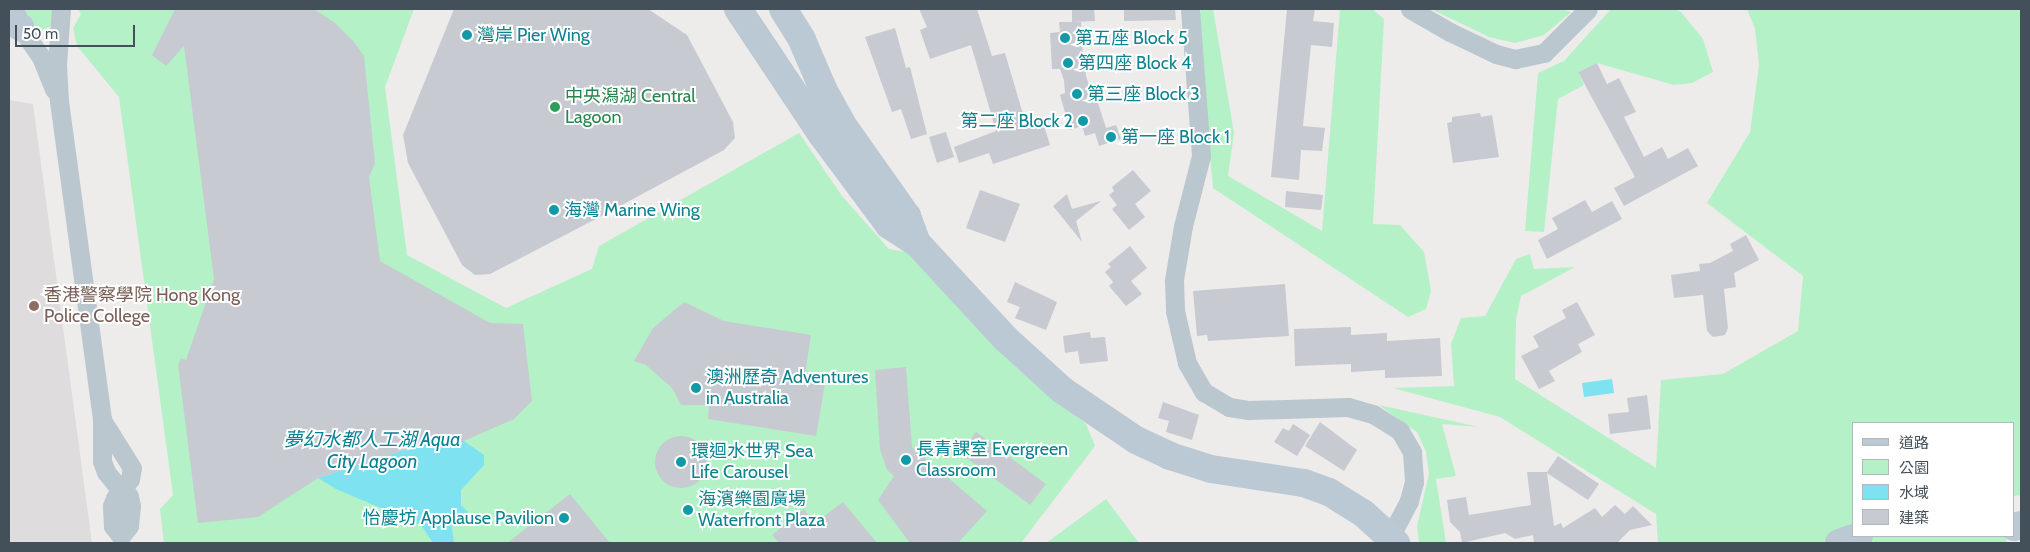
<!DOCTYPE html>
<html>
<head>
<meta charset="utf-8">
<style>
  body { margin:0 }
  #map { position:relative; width:2030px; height:552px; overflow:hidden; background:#eeebeb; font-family:Cabin,"Noto Sans TC",sans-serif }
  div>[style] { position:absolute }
  .education>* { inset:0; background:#dfdcdd }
  .green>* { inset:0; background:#b4f1c7 }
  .water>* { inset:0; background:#7ee2f1 }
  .building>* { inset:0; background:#c7cad1 }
  .round { border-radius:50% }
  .street>* { height:19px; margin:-9.5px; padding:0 9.5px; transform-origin:9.5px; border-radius:9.5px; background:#bbc7cf }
  .secondary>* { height:28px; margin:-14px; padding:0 14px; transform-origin:14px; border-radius:14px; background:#bac9d4 }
  .dots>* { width:14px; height:14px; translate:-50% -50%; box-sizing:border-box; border:2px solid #fff; border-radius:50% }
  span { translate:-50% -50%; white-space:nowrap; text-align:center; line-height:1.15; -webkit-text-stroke:4px #fff; paint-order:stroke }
  .culture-label { font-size:18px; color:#0d838f }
  .left { translate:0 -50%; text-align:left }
  .right { translate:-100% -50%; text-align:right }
  .leisure-label { font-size:18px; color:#27864d }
  .education-label { font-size:18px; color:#785e54 }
  .water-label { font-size:19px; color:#058194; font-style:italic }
  .frame { position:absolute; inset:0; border:10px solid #435059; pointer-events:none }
  .legend { position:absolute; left:1852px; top:422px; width:162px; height:115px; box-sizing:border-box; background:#fff; border:1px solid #b4b9bd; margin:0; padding:6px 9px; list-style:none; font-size:15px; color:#435059 }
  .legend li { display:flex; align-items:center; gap:10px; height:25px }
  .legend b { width:25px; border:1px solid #b4b9bd }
  .scale { position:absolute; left:15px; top:25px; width:120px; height:22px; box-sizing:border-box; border:2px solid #435059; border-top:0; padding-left:6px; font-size:15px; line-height:18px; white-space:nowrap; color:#435059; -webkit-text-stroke:4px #fff; paint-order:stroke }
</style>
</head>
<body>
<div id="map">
  <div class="education">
    <i style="clip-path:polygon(9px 100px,33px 104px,92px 543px,9px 543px)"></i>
  </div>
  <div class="green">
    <i style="clip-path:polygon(24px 9px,54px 9px,51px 26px,41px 31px,31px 29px)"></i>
    <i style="clip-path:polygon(78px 9px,414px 9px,385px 87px,407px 255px,506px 308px,592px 269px,599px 246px,799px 133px,842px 196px,889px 249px,906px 252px,1018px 369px,1086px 424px,1095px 446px,1021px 543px,164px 543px,160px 509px,173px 495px,119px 97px,77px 46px,73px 28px,81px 14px)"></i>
    <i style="clip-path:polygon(1201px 9px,1213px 9px,1234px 133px,1228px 176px,1322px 231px,1340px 9px,1372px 9px,1384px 19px,1373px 224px,1400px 225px,1424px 252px,1431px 291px,1426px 309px,1408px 317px,1213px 188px,1198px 24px)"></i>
    <i style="clip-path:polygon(1431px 9px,1560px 9px,1571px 12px,1544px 35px,1515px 43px,1489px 37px)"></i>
    <i style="clip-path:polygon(1611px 9px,1675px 9px,1681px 12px,1703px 39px,1713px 72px,1692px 83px,1674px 85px,1597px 63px,1578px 72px,1584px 85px,1558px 99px,1544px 232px,1525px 231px,1538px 73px,1564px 61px)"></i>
    <i style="clip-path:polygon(1747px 9px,2021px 9px,2021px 495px,2014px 496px,2014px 423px,1854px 423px,1854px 536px,2006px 536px,2006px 543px,1658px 543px,1656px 514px,1500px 417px,1393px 388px,1454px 386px,1451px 344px,1461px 318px,1485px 316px,1516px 259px,1530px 254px,1534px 269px,1575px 267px,1521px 296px,1516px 320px,1515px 379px,1656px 468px,1661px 380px,1723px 374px,1798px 331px,1803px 276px,1707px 203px,1750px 132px,1759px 65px,1755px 29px)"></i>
    <i style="clip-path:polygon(1379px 405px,1479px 427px,1442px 424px,1456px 476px,1436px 479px,1446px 543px,1419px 543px,1417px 526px,1429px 474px,1426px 452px,1417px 432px)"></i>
    <i style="clip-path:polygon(1106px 499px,1139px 543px,1046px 543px)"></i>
  </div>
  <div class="water">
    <i style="clip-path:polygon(1612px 379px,1614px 393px,1584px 397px,1582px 383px)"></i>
    <i style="clip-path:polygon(464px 441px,484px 455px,484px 465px,461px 490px,461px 505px,468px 512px,451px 522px,454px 543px,433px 543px,421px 525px,336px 489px,318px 478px,423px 444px)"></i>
  </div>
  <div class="building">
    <i style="clip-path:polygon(175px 9px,314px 9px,335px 23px,354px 42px,364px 56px,375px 163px,369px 177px,380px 261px,490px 323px,523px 324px,532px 401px,514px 419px,464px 441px,423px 444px,318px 478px,258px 517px,198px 523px,178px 365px,181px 358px,186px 360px,214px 279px,184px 46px,166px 66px,152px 55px)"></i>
    <i style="clip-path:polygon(454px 9px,648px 9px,687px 35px,733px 122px,735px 138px,724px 150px,592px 221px,490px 274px,475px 275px,462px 265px,408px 163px,403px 135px)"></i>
    <i style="clip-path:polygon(919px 9px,977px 9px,992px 56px,1005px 53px,1025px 121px,1041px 116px,1050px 145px,993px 164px,989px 153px,959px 163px,954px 147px,996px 131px,971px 45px,930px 59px,920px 30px,927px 27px)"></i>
    <i style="clip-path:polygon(1072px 9px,1094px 9px,1095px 21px,1072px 22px)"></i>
    <i style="clip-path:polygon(1124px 9px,1175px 9px,1176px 20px,1124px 21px)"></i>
    <i style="clip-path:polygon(1287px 9px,1315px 9px,1313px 21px,1334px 23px,1332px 47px,1311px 45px,1303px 126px,1325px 128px,1322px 151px,1301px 150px,1299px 180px,1271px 177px)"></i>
    <i style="clip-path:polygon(1059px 22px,1081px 22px,1083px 57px,1085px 57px,1086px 76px,1095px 103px,1098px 103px,1106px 128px,1116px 125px,1121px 139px,1099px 146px,1095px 133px,1085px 136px,1082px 126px,1070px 130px,1060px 95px,1065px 93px,1064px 80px,1060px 69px,1052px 69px,1050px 33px,1060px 32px)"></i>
    <i style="clip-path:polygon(895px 28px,906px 68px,910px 67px,927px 134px,911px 139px,901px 109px,892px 112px,865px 37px)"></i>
    <i style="clip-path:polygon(1597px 63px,1607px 84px,1619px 78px,1636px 112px,1624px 117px,1644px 157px,1662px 147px,1668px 159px,1688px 148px,1698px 166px,1624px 206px,1614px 188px,1635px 177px,1578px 72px)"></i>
    <i style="clip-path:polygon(1480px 113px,1481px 117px,1492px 115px,1499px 157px,1453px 163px,1447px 123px,1452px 122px,1452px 117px)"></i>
    <i style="clip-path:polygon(946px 132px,954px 157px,937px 163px,929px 137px)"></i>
    <i style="clip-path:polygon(1133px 170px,1151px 191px,1135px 204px,1145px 217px,1129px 230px,1112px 209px,1117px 205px,1109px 195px,1114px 191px,1112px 187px)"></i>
    <i style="clip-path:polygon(980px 190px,1020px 204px,1005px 242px,966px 228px)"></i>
    <i style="clip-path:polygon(1286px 191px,1323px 195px,1321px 210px,1285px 207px)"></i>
    <i style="clip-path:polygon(1067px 194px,1072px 209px,1101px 201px,1076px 221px,1082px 242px,1053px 206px)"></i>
    <i style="clip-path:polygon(1585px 200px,1592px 212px,1612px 201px,1622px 219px,1547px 259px,1538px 240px,1558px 229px,1552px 218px)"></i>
    <i style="clip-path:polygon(1746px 235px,1759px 260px,1734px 273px,1736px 287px,1724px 289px,1728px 328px,1725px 335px,1713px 337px,1707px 331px,1703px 295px,1674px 298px,1671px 275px,1700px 271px,1699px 264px,1710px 263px,1733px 251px,1730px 244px)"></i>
    <i style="clip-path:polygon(1130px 246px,1147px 268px,1131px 281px,1142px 294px,1126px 306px,1109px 286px,1113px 282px,1105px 272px,1111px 267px,1108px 264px)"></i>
    <i style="clip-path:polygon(1015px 282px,1057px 302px,1046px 330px,1015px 318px,1020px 307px,1007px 302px)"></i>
    <i style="clip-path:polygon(1285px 284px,1289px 336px,1208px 341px,1207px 335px,1197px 336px,1193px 291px)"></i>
    <i style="clip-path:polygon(684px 302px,724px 321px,811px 335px,805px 375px,826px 378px,816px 436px,708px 419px,709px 405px,681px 405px,672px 388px,646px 365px,634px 361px,653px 328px)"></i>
    <i style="clip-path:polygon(1577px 302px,1595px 335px,1578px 344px,1582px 352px,1549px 371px,1555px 381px,1539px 389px,1521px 356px,1539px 347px,1533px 336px,1566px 318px,1562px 310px)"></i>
    <i style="clip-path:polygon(1351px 327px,1351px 335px,1387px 333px,1387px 341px,1440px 338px,1442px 376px,1385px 378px,1385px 370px,1351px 372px,1351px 364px,1295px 366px,1294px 329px)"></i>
    <i style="clip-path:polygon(1090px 332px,1091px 338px,1105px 337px,1108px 361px,1080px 364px,1078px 351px,1065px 353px,1063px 336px)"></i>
    <i style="clip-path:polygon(906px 367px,912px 447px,987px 511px,958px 543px,910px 543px,878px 500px,894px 476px,887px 470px,880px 449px,875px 370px)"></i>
    <i style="clip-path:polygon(1647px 395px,1651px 429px,1610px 434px,1608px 414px,1629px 412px,1627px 398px)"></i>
    <i style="clip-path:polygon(1163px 402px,1199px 415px,1192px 440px,1166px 432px,1169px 421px,1158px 418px)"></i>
    <i style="clip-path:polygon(1320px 422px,1357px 450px,1344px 471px,1305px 446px)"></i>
    <i style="clip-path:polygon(1293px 424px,1310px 435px,1297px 456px,1274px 442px,1283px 428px,1289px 431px)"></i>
    <i style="clip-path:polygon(976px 432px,1046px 484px,1030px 505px,960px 453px)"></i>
    <i class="round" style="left:655px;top:436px;width:52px;height:52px"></i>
    <i style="clip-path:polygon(1558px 456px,1599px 484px,1588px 500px,1547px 473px,1554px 526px,1561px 523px,1563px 528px,1595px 508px,1602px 517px,1615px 505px,1625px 514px,1633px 506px,1652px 525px,1630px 530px,1617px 543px,1534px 543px,1533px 535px,1515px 539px,1505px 533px,1462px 543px,1460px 532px,1450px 522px,1447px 500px,1466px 497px,1469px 515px,1531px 505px,1527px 472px,1547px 472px)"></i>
    <i style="clip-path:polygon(570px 494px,610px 543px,507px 543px)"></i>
    <i style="clip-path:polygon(843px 502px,877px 543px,779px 543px,772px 535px,804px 509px,815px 523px)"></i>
  </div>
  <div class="street">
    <i style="left:61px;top:9px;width:55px;rotate:94.2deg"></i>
    <i style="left:57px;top:64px;width:37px;rotate:87deg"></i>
    <i style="left:59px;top:101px;width:322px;rotate:82.3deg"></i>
    <i style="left:102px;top:420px;width:41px;rotate:90deg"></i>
    <i style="left:102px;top:461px;width:12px;rotate:70deg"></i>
    <i style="left:106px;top:472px;width:13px;rotate:51deg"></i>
    <i style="left:114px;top:482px;width:11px;rotate:45deg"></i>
    <i style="left:122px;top:490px;width:9px;rotate:41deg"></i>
    <i style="left:129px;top:496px;width:10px;rotate:79deg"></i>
    <i style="left:131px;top:506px;width:20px;rotate:96deg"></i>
    <i style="left:129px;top:526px;width:13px;rotate:129deg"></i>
    <i style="left:121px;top:536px;width:13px;rotate:-129deg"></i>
    <i style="left:113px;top:526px;width:20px;rotate:-93deg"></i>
    <i style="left:112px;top:506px;width:9px;rotate:-69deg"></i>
    <i style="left:115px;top:498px;width:11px;rotate:-49deg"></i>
    <i style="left:122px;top:490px;width:14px;rotate:-54deg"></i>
    <i style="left:130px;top:479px;width:11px;rotate:-80deg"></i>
    <i style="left:132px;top:468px;width:57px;rotate:-122deg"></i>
    <i style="left:1190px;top:9px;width:147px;rotate:85.7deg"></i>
    <i style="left:1201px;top:156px;width:72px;rotate:104.4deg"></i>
    <i style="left:1183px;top:226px;width:55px;rotate:99.5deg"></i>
    <i style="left:1174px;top:280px;width:31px;rotate:88deg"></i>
    <i style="left:1175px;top:311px;width:53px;rotate:77deg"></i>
    <i style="left:1187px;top:363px;width:34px;rotate:60deg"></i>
    <i style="left:1204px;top:392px;width:29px;rotate:31deg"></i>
    <i style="left:1229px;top:407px;width:20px;rotate:9deg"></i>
    <i style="left:1249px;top:410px;width:99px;rotate:-1.7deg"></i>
    <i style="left:1348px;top:407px;width:26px;rotate:16deg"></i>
    <i style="left:1373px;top:414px;width:32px;rotate:32deg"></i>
    <i style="left:1400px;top:431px;width:24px;rotate:60deg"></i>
    <i style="left:1412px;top:452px;width:30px;rotate:86deg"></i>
    <i style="left:1414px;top:482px;width:20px;rotate:105deg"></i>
    <i style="left:1409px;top:501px;width:41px;rotate:117.8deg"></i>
    <i style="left:1410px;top:9px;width:46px;rotate:29.9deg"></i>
    <i style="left:1450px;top:32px;width:51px;rotate:25.6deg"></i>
    <i style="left:1496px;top:54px;width:20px;rotate:15deg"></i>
    <i style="left:1515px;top:59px;width:30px;rotate:-12deg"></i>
    <i style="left:1544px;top:53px;width:62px;rotate:-45deg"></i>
    <i style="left:17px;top:16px;width:11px;rotate:75deg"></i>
    <i style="left:20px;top:27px;width:37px;rotate:55deg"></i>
    <i style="left:41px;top:57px;width:35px;rotate:68deg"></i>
  </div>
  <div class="secondary">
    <i style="left:738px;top:9px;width:151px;rotate:56.3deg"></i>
    <i style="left:822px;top:135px;width:112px;rotate:53.3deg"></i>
    <i style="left:889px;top:225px;width:33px;rotate:33deg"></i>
    <i style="left:917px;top:243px;width:131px;rotate:47.2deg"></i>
    <i style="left:1006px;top:339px;width:76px;rotate:42.3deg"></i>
    <i style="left:1062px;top:390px;width:89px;rotate:34deg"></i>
    <i style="left:1136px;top:440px;width:38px;rotate:25deg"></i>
    <i style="left:1170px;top:456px;width:43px;rotate:17.6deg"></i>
    <i style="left:1211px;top:469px;width:94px;rotate:8.6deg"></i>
    <i style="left:1304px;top:483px;width:27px;rotate:20deg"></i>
    <i style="left:1329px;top:492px;width:40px;rotate:32deg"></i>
    <i style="left:1363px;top:513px;width:45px;rotate:42.3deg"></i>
    <i style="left:783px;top:9px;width:36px;rotate:58deg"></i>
    <i style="left:802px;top:40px;width:56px;rotate:66.7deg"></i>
    <i style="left:824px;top:91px;width:38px;rotate:61deg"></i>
    <i style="left:842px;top:124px;width:113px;rotate:54.8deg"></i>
    <i style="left:907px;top:216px;width:29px;rotate:70deg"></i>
    <i style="left:9px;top:19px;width:14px;rotate:36deg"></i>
    <i style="left:2014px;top:527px;width:7px;rotate:-16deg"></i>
    <i style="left:1839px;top:543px;width:21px;rotate:-19deg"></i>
  </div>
  <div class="dots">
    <i style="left:467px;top:35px;background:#0f9aa8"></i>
    <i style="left:1065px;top:38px;background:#0f9aa8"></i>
    <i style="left:1068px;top:63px;background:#0f9aa8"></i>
    <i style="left:1077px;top:94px;background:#0f9aa8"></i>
    <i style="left:555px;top:107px;background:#2e9e5b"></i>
    <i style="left:1083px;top:121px;background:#0f9aa8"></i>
    <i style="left:1111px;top:137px;background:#0f9aa8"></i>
    <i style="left:554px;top:210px;background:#0f9aa8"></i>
    <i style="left:34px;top:306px;background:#8d6e63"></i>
    <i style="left:696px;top:388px;background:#0f9aa8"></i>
    <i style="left:906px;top:460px;background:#0f9aa8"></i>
    <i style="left:681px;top:462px;background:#0f9aa8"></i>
    <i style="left:688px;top:510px;background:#0f9aa8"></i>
    <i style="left:564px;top:518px;background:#0f9aa8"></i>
  </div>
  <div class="culture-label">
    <span class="left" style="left:477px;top:35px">灣岸 Pier Wing</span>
    <span class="left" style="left:1075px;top:38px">第五座 Block 5</span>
    <span class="left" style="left:1078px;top:63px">第四座 Block 4</span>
    <span class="left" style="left:1087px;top:94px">第三座 Block 3</span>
    <span class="right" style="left:1073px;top:121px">第二座 Block 2</span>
    <span class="left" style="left:1121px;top:137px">第一座 Block 1</span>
    <span class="left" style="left:564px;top:210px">海灣 Marine Wing</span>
    <span class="left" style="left:706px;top:388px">澳洲歷奇 Adventures<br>in Australia</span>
    <span class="left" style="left:916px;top:460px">長青課室 Evergreen<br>Classroom</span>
    <span class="left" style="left:691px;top:462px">環迴水世界 Sea<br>Life Carousel</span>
    <span class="left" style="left:698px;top:510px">海濱樂園廣場<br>Waterfront Plaza</span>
    <span class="right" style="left:554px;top:518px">怡慶坊 Applause Pavilion</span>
  </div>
  <div class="leisure-label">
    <span class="left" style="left:565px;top:107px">中央潟湖 Central<br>Lagoon</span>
  </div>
  <div class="education-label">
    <span class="left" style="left:44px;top:306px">香港警察學院 Hong Kong<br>Police College</span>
  </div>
  <div class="water-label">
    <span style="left:372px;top:451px">夢幻水都人工湖 Aqua<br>City Lagoon</span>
  </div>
  <div class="frame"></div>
  <ul class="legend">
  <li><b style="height:6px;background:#bac9d4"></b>道路</li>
  <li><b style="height:14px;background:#b4f1c7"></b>公園</li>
  <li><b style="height:14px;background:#7ee2f1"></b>水域</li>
  <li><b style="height:14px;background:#c7cad1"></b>建築</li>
  </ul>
  <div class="scale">50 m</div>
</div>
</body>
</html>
